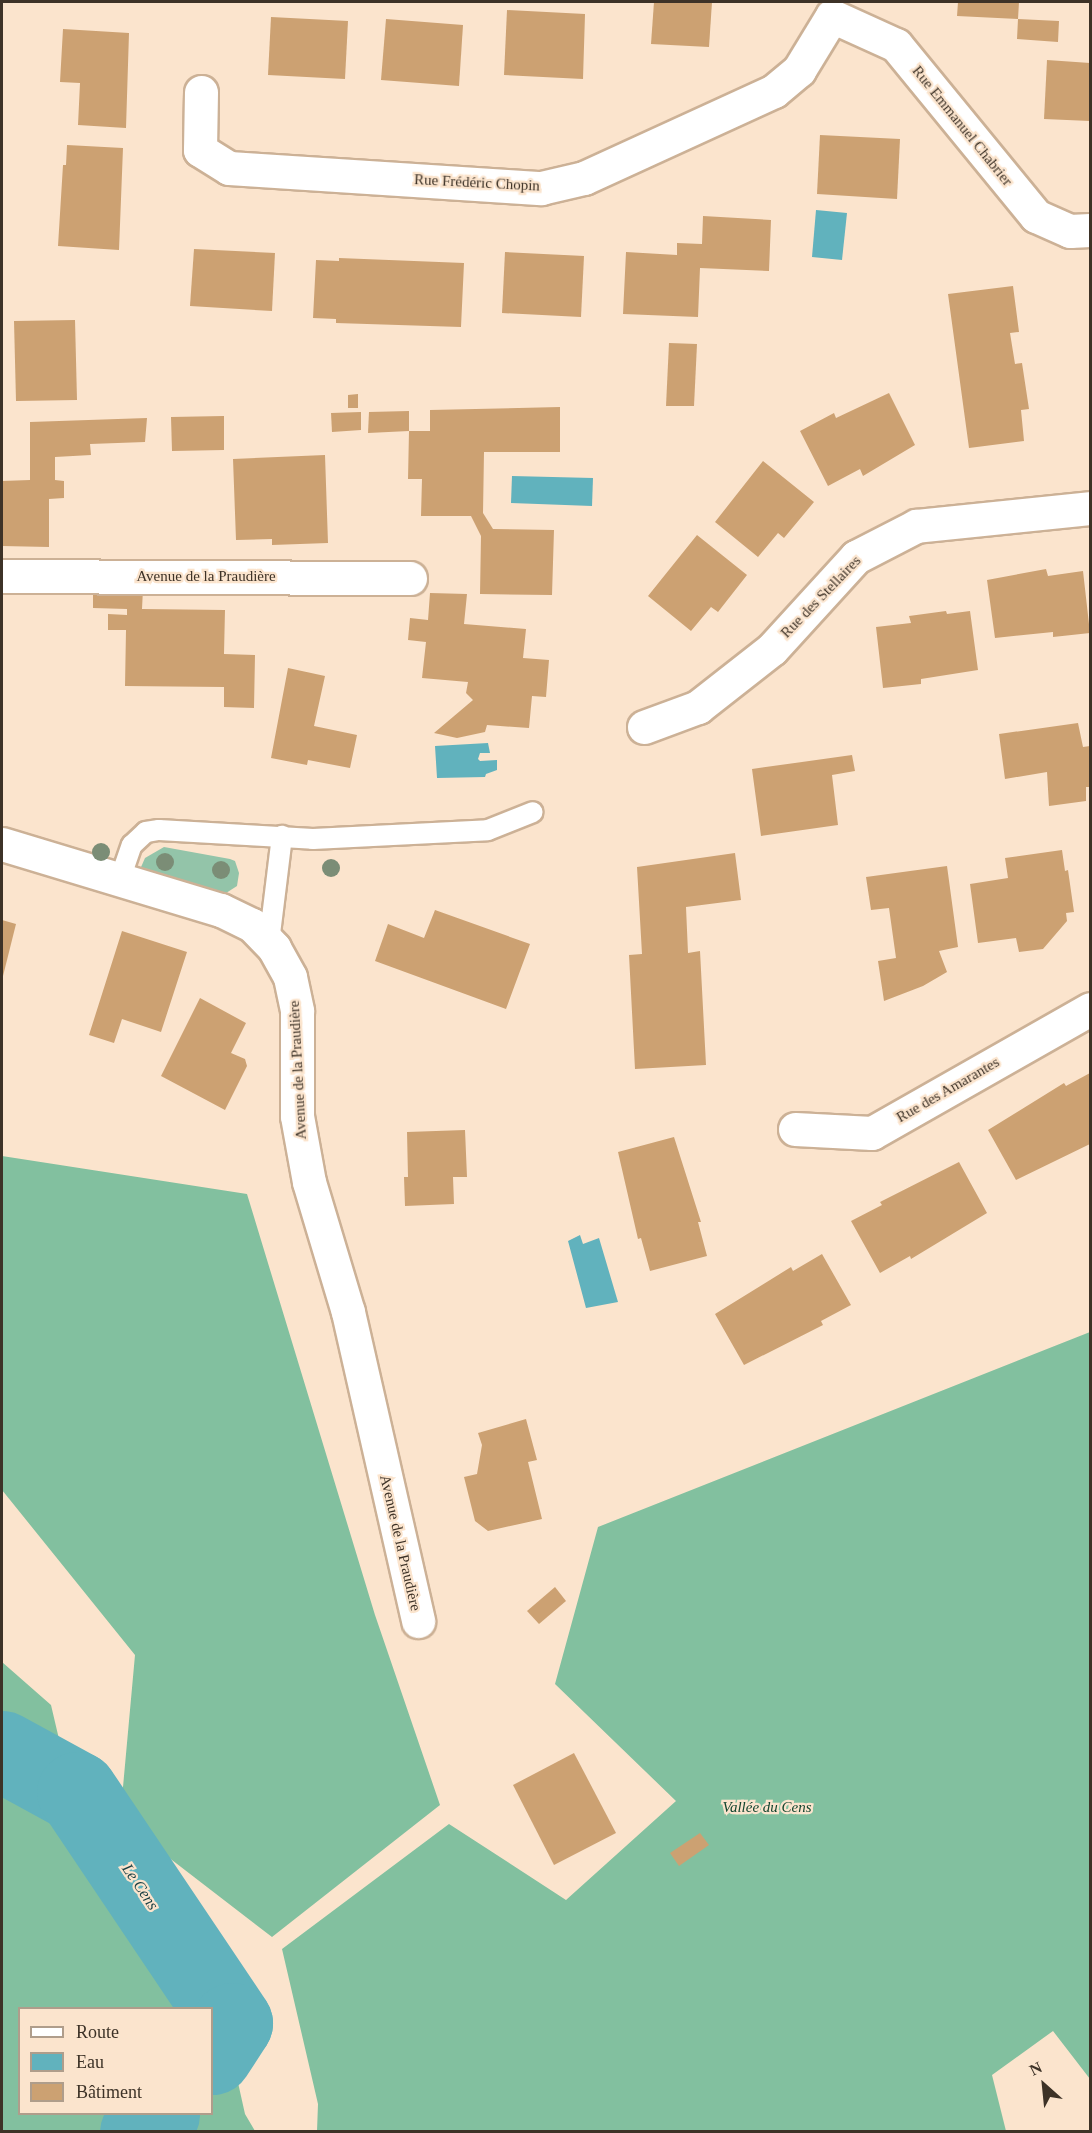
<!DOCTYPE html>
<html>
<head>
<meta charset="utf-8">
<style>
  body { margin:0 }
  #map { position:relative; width:1092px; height:2133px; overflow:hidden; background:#fbe4cd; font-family:"Times New Roman",serif }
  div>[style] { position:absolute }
  .green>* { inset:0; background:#93c4a9 }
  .forest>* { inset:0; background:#82c09f }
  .water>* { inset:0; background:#61b2bd }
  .river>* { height:81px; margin:-40.5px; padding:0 40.5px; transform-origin:40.5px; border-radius:40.5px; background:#61b2bd }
  .building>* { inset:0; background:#cca172 }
  .roads { filter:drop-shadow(2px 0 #ccb196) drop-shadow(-2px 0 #ccb196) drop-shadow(0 2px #ccb196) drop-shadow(0 -2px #ccb196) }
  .lane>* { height:20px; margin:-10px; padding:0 10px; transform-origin:10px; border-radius:10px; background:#fff }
  .street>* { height:33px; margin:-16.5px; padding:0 16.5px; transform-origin:16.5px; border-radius:16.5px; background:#fff }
  .trees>* { width:18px; height:18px; margin:-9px; border-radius:50%; background:#7b8d76 }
  span { translate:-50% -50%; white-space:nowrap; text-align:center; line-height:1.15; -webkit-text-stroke:4.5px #fbe4cd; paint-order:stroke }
  .street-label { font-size:15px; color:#3d3227 }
  .park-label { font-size:15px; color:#13452f; font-style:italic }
  .water-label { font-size:16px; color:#173e43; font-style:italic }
  .frame { position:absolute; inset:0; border:3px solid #3d3227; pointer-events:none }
  .legend { position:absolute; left:18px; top:2007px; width:195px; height:108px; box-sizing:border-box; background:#fbe4cd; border:2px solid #af9d8b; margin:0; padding:8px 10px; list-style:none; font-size:18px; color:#3d3227 }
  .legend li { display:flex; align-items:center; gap:12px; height:30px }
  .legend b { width:30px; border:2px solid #af9d8b }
  .north { position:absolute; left:1014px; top:2055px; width:60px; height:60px; -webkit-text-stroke:4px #fbe4cd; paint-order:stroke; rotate:333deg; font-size:16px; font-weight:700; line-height:24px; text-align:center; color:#3d3227 }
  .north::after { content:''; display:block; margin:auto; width:21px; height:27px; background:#3d3227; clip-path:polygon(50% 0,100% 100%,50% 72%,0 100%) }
</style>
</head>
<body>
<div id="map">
  <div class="green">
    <i style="clip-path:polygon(164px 847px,230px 859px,235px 861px,239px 873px,237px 886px,223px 895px,138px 874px,145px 858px)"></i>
  </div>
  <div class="forest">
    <i style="clip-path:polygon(2px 1156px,247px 1194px,375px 1615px,440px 1805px,272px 1937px,120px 1820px,135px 1655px,2px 1490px)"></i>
    <i style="clip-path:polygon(1090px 1332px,1090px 2079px,1053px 2031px,992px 2075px,1006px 2131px,317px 2131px,318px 2104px,282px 1949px,449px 1824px,566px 1900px,676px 1801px,555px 1684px,598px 1527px)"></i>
    <i style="clip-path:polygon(evenodd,2px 1662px,51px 1705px,82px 1837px,100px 1884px,212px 1966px,245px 2114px,255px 2131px,2px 2131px,2px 1662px,20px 2008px,212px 2008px,212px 2114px,20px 2114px,20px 2008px)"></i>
  </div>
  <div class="water">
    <i style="clip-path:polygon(816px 210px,847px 213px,842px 260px,812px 257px)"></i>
    <i style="clip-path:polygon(512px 476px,593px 478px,592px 506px,511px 503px)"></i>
    <i style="clip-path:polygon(488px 743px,490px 753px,480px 753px,478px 759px,480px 761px,497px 760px,497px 770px,486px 774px,485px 777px,437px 778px,435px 746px)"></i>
    <i style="clip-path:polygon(580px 1235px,583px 1244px,599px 1238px,618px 1302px,586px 1308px,568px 1241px)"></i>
  </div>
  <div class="river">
    <i style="left:2px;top:1751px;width:85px;rotate:28.7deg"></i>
    <i style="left:77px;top:1792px;width:278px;rotate:56.1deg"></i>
    <i style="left:232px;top:2023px;width:37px;rotate:123deg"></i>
    <i style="left:140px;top:2132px;width:26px;rotate:-43deg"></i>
  </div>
  <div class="building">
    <i style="clip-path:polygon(654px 2px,712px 2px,709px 47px,651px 44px)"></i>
    <i style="clip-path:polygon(958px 2px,1019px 2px,1018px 19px,1059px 21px,1058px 42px,1017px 39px,1018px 19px,957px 16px)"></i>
    <i style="clip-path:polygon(507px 10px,585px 14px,583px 79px,504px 75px)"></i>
    <i style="clip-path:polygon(271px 17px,348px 21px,345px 79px,268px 75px)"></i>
    <i style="clip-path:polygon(386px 19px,463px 25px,459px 86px,381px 80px)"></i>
    <i style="clip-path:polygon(63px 29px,129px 33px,126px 128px,78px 125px,80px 83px,60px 82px)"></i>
    <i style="clip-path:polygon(1047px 60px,1090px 63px,1090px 121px,1044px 119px)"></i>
    <i style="clip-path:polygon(820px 135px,900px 139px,897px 199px,817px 194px)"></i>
    <i style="clip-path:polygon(67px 145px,123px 148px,119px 250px,58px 246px,63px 165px,66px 165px)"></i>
    <i style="clip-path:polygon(703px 216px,771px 220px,769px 271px,700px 268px,698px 317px,623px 314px,626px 252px,677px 255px,677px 243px,702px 244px)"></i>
    <i style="clip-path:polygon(194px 249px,275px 253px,272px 311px,190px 306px)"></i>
    <i style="clip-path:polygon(505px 252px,584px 256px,581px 317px,502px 313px)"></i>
    <i style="clip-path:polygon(339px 258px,464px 263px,461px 327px,336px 323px,336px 319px,313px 318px,316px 260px,339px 261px)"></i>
    <i style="clip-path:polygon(1013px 286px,1019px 332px,1010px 333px,1015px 364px,1022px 363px,1029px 409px,1021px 410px,1024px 441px,969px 448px,948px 294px)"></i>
    <i style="clip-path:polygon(75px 320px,77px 400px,16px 401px,14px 321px)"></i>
    <i style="clip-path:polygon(669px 343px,697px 344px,694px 406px,666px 406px)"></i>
    <i style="clip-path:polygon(889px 393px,915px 445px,863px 476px,860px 469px,828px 486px,800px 431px,834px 413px,836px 418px)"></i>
    <i style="clip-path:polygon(358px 394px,358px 408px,348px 408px,348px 395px)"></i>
    <i style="clip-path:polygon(560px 407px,560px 452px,484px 452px,483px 513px,493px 529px,554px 530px,552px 595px,480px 594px,481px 536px,471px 516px,421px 516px,422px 479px,408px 479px,409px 431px,430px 431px,430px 410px)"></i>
    <i style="clip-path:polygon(409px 411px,409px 431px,368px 433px,369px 412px)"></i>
    <i style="clip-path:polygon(361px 412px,361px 430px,332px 432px,331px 413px)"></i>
    <i style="clip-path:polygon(224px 416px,224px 450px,172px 451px,171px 417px)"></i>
    <i style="clip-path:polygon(147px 418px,145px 442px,90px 444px,91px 455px,55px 457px,55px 480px,64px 481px,64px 498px,49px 499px,49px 547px,2px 546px,2px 481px,30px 480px,30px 422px)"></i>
    <i style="clip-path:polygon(325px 455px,328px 543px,272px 545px,272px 539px,236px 540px,233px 459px)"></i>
    <i style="clip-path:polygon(763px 461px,814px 502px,784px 538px,778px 533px,758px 557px,715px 522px)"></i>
    <i style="clip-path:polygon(697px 535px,747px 575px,718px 612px,711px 607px,691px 631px,648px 596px)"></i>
    <i style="clip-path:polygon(1046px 569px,1048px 576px,1083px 571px,1090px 633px,1053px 637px,1053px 632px,995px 638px,987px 580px)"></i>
    <i style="clip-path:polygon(93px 588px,143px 589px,142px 609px,225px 610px,224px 654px,255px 655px,254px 708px,224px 707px,224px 687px,125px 686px,126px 630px,108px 630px,108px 614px,127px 615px,127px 609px,93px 608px)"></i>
    <i style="clip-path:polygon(430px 593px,467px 594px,464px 624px,526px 629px,523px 658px,549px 660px,546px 697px,532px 696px,529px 728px,487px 725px,485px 732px,457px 738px,434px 733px,473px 700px,466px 693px,468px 682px,422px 678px,426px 642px,408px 640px,410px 618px,428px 620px)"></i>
    <i style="clip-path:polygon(946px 611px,947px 614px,970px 611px,978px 670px,921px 679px,921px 684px,883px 688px,876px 627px,911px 623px,909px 616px)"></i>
    <i style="clip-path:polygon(288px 668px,325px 676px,314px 726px,357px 735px,350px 768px,308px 760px,307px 765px,271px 758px)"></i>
    <i style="clip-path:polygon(1078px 723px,1083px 747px,1090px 746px,1090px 787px,1086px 787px,1086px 801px,1049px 806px,1047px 772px,1005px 779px,999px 734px)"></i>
    <i style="clip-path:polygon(852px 755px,855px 771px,832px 775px,838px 825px,761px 836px,752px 769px)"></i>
    <i style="clip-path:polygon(1062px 850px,1065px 871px,1068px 870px,1074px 912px,1066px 913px,1067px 921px,1043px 949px,1019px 952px,1016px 938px,978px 943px,970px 884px,1008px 878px,1005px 858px)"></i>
    <i style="clip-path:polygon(735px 853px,741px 900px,686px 907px,688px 953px,700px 951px,706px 1065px,635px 1069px,629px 955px,642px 954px,637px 867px)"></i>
    <i style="clip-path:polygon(947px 866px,958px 947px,939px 951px,947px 972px,923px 986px,884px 1001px,878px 961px,896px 958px,889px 908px,871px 910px,866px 877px)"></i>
    <i style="clip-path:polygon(435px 910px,530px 944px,506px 1009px,375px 961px,388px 924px,424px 938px)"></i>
    <i style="clip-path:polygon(2px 920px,16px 924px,2px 980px)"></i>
    <i style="clip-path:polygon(122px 931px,187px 952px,161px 1032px,122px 1019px,114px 1043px,89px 1035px)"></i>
    <i style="clip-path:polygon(200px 998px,246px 1023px,231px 1053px,245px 1059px,247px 1066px,225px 1110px,161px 1076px)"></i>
    <i style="clip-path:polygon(1090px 1073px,1090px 1144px,1016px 1180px,988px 1130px,1064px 1083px,1066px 1086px)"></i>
    <i style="clip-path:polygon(465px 1130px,467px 1177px,453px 1177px,454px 1204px,405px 1206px,404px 1177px,408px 1177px,407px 1132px)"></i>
    <i style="clip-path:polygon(674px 1137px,701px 1222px,698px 1222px,707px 1256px,650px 1271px,641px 1238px,638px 1239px,618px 1152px)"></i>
    <i style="clip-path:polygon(959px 1162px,987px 1213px,911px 1259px,910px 1256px,880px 1273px,851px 1221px,882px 1205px,880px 1202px)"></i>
    <i style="clip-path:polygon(822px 1254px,851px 1305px,821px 1321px,823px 1325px,744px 1365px,715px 1314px,791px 1267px,793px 1271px)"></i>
    <i style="clip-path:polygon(526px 1419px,537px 1460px,528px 1462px,542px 1519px,488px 1531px,475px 1521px,464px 1477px,477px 1474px,482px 1445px,478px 1433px)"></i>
    <i style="clip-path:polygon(555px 1587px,566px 1601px,539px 1624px,527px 1611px)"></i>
    <i style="clip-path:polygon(574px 1753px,616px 1833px,554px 1865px,513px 1785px)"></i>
    <i style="clip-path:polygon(700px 1833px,709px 1845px,679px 1866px,670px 1853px)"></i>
  </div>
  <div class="roads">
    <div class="lane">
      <i style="left:120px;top:879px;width:36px;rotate:-71deg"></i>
      <i style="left:132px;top:845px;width:19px;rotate:-43deg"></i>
      <i style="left:146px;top:832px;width:13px;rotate:-9deg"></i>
      <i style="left:159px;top:830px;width:154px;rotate:3.3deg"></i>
      <i style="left:313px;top:839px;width:175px;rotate:-2.9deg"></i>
      <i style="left:488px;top:830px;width:48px;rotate:-21.8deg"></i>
      <i style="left:269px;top:942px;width:107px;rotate:-83deg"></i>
    </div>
    <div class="street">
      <i style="left:832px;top:16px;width:70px;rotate:24.4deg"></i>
      <i style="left:896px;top:45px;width:221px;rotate:50.7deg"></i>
      <i style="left:1036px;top:216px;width:37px;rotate:24deg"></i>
      <i style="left:1070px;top:231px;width:20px;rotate:-3deg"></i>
      <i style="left:201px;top:92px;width:58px;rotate:91deg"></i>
      <i style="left:200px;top:150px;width:34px;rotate:32deg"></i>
      <i style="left:229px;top:168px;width:313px;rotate:3.7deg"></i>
      <i style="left:541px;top:188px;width:44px;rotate:-13.1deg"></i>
      <i style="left:584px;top:178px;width:209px;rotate:-24.6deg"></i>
      <i style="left:774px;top:91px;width:33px;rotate:-40deg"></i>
      <i style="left:799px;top:70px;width:63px;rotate:-58.6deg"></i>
      <i style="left:2px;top:576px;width:408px;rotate:0.3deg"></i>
      <i style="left:644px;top:727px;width:58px;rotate:-20.3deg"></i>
      <i style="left:698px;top:707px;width:94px;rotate:-38.1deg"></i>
      <i style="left:772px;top:649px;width:125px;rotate:-47.6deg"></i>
      <i style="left:856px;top:557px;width:68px;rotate:-27.3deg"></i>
      <i style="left:916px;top:526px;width:175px;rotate:-5.9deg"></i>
      <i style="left:2px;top:844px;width:229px;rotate:16.8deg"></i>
      <i style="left:221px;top:910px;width:34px;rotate:26deg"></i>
      <i style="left:252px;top:925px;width:32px;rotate:46deg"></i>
      <i style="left:274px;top:948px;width:33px;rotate:61deg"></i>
      <i style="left:290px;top:977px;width:35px;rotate:78deg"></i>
      <i style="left:297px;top:1011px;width:105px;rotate:90deg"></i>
      <i style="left:297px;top:1116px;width:67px;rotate:79.7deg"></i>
      <i style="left:309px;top:1182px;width:136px;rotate:73.3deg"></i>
      <i style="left:348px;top:1312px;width:317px;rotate:77.2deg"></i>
      <i style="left:795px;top:1129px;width:77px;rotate:3deg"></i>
      <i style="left:872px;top:1133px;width:251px;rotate:-29.6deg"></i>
    </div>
  </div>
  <div class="trees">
    <i style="left:101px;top:852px"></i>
    <i style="left:165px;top:862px"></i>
    <i style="left:331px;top:868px"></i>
    <i style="left:221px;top:870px"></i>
  </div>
  <div class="street-label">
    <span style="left:962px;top:126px;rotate:51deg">Rue Emmanuel Chabrier</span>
    <span style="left:477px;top:183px;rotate:3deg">Rue Frédéric Chopin</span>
    <span style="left:206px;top:577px">Avenue de la Praudière</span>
    <span style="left:821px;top:597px;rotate:-46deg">Rue des Stellaires</span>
    <span style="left:298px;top:1070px;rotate:-93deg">Avenue de la Praudière</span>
    <span style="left:948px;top:1090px;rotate:-30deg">Rue des Amarantes</span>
    <span style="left:400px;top:1543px;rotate:77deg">Avenue de la Praudière</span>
  </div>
  <div class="park-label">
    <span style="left:767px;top:1808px">Vallée du Cens</span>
  </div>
  <div class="water-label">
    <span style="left:140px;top:1887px;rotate:56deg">Le Cens</span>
  </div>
  <div class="frame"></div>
  <ul class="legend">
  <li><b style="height:8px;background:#fff"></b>Route</li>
  <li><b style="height:16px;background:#61b2bd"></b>Eau</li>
  <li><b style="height:16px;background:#cca172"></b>Bâtiment</li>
  </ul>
  <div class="north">N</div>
</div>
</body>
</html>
